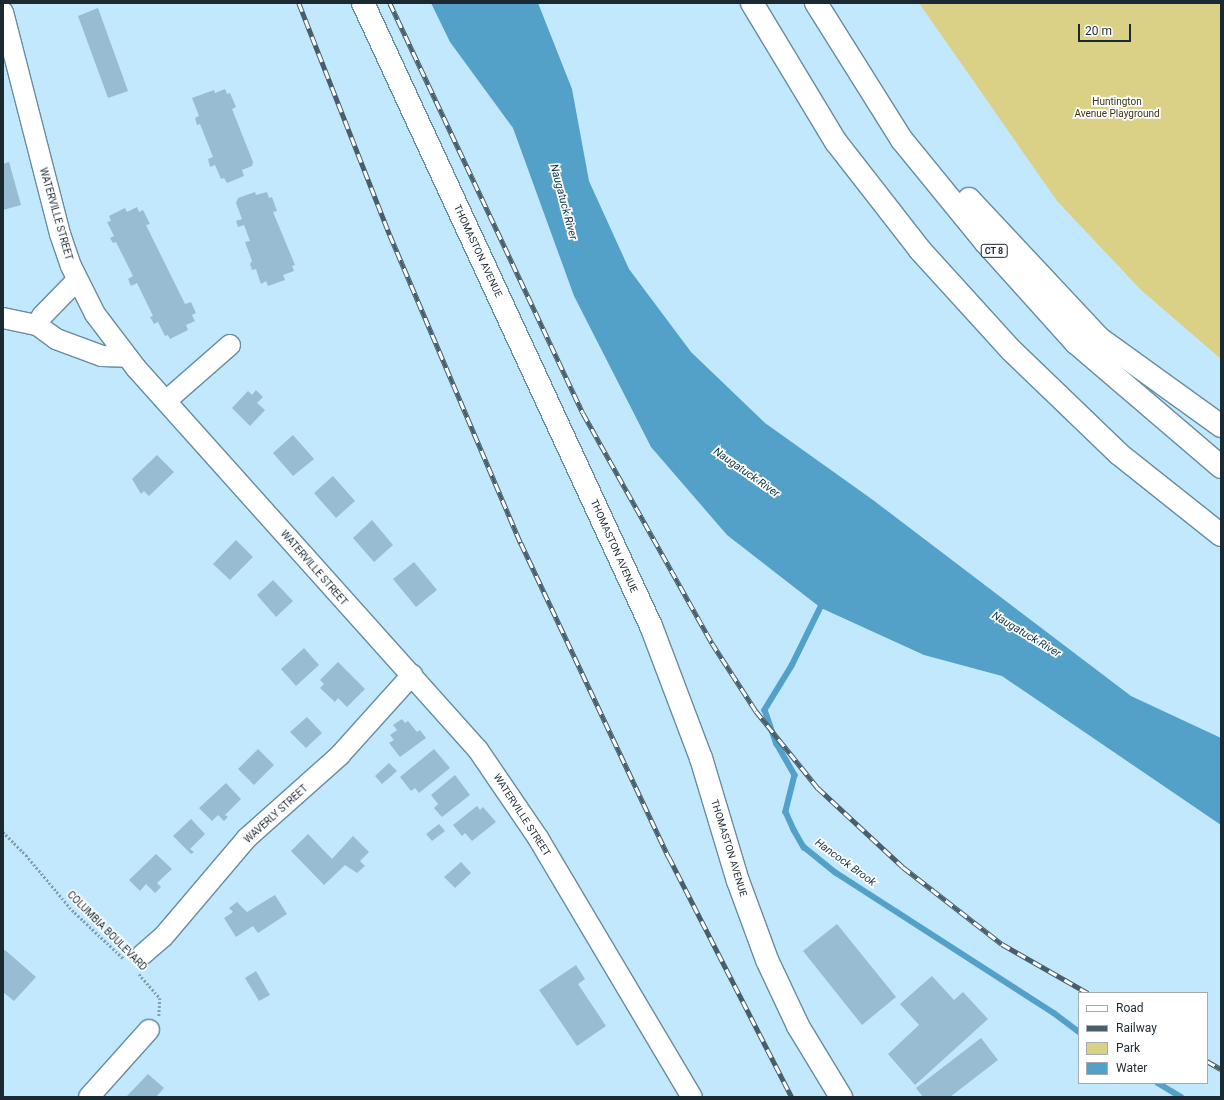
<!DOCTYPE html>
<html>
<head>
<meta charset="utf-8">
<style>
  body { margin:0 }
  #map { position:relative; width:1224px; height:1100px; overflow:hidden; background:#c2e8fe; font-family:Roboto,sans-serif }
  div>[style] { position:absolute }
  .green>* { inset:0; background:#dad186 }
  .water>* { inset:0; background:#53a1c9 }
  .stream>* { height:5.5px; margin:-2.75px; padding:0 2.75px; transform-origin:2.75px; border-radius:2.75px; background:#53a1c9 }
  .building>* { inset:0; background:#98bdd2 }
  .path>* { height:2.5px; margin-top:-1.25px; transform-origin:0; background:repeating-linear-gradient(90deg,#819eae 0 2px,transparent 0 4px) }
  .roads { filter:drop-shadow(1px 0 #688c9f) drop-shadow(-1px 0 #688c9f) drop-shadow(0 1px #688c9f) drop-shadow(0 -1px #688c9f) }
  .minor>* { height:20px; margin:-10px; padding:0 10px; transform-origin:10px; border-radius:10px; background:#fff }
  .major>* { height:22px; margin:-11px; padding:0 11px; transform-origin:11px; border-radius:11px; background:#fff }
  .highway>* { height:22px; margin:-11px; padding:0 11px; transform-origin:11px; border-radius:11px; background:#fff }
  .rail>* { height:4.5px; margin-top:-2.25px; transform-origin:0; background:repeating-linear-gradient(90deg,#fff 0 9px,#495e6a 0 18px); box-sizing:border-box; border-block:1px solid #495e6a }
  span { translate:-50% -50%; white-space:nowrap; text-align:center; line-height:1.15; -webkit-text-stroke:3.5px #fff; paint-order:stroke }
  .shield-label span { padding:1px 3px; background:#fff; border:1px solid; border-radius:3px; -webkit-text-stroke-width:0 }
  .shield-label { font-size:9px; color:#1b2a32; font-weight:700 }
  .park-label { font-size:10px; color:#3b3615 }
  .street-label { font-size:10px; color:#1b2a32 }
  .water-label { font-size:11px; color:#0f3344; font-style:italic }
  .frame { position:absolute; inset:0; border:4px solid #1b2a32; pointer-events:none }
  .legend { position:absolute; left:1078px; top:992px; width:130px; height:92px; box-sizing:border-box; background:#fff; border:1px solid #a4aaad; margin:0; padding:5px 7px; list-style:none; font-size:12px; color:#1b2a32 }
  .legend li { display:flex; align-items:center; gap:8px; height:20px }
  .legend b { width:20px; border:1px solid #a4aaad }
  .scale { position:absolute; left:1078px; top:24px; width:53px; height:18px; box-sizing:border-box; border:2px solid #1b2a32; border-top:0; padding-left:5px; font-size:12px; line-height:14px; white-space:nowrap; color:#1b2a32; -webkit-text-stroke:3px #fff; paint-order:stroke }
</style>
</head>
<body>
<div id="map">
  <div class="green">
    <i style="clip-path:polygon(919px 3px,1221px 3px,1221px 359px,1141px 290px,1057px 201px)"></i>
  </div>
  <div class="water">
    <i style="clip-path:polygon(431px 3px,538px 3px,572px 89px,589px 181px,629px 269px,691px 352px,765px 423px,873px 500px,1131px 696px,1221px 738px,1221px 825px,1002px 676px,924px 655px,821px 608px,727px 535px,651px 447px,574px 296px,513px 128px,450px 42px)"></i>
  </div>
  <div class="stream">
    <i style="left:824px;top:601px;width:72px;rotate:116.2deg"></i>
    <i style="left:792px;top:666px;width:52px;rotate:121.5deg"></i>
    <i style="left:765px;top:710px;width:36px;rotate:71deg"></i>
    <i style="left:777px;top:744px;width:36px;rotate:60deg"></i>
    <i style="left:795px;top:775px;width:38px;rotate:104deg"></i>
    <i style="left:786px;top:812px;width:20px;rotate:66deg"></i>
    <i style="left:794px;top:830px;width:20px;rotate:60deg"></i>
    <i style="left:804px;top:847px;width:40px;rotate:39deg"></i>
    <i style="left:835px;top:872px;width:260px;rotate:32.8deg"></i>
    <i style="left:1054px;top:1013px;width:31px;rotate:37deg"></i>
    <i style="left:1158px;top:1083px;width:27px;rotate:31deg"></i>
  </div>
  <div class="building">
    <i style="clip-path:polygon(98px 8px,128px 91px,108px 98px,78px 16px)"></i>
    <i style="clip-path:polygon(225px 89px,227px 94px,230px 93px,236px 107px,232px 109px,253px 162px,252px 166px,242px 170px,244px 176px,227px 183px,224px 178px,221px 179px,215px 165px,210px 167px,208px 159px,213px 157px,200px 124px,197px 125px,195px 118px,199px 116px,192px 98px,214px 90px,215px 93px)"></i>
    <i style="clip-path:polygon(9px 162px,21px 205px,3px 210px,3px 164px)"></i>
    <i style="clip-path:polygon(255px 192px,256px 195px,267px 192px,269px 198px,272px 197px,277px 211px,273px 212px,295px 265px,292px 266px,294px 271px,283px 275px,285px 280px,268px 286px,266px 281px,261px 284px,256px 269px,252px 270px,250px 264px,252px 261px,245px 242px,250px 241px,244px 225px,238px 227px,236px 221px,242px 219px,236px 203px,238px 198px)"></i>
    <i style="clip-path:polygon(137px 207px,139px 212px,143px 210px,150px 224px,146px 225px,185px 304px,191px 302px,196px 313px,192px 315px,195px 321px,186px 325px,188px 330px,170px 339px,168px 335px,165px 336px,158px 322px,154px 324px,150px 317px,153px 316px,137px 283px,131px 286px,128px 279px,133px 276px,116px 242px,113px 243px,110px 238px,114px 236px,107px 222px,111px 221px,109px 216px,125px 208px,127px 212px)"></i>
    <i style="clip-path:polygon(256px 390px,263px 397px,257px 403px,265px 410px,250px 426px,232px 408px,248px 391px,252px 395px)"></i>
    <i style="clip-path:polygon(293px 435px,314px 459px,293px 476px,273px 453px)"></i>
    <i style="clip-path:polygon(157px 455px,174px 472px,149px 496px,144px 491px,141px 494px,132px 479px)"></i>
    <i style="clip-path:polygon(333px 476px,355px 501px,336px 518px,314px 493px)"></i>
    <i style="clip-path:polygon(372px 520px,393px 545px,374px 562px,353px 538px)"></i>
    <i style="clip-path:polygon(236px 540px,253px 557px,230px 580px,213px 564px)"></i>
    <i style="clip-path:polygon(414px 562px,437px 590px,416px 607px,393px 579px)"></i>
    <i style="clip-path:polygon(273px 580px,293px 601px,276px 617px,257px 595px)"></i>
    <i style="clip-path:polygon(304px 648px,319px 665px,296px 686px,281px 669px)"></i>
    <i style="clip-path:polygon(338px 662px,365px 689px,347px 707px,338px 698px,335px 702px,320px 688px,324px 684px,320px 680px)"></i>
    <i style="clip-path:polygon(307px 717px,322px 733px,306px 748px,290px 732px)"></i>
    <i style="clip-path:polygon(402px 719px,405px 723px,408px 721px,417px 732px,420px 730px,426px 738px,400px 757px,389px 743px,394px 740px,390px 735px,397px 730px,393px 725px)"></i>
    <i style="clip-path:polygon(258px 749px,274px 765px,254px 785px,238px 769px)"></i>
    <i style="clip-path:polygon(434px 749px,450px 768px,419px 793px,415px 788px,411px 791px,400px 777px)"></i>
    <i style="clip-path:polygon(389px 763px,397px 771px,382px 784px,375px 776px)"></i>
    <i style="clip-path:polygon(455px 775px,470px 795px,442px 817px,434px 808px,438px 804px,431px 795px)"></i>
    <i style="clip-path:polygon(226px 783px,241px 799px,225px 815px,228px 817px,224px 821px,218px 815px,212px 821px,199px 808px)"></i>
    <i style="clip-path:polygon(477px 806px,480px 810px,483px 807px,496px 822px,472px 841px,465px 833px,462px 836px,453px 825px)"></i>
    <i style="clip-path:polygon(191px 819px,205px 834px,190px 849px,194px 852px,191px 854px,173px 836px)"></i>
    <i style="clip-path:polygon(439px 824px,445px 831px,432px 841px,426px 834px)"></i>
    <i style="clip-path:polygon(308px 834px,332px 859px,353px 836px,369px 852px,360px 861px,365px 866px,357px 873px,345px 865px,324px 885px,291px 851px)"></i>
    <i style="clip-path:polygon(156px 854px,172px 869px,157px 883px,161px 887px,155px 893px,146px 884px,140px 891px,129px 880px)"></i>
    <i style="clip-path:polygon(461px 862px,471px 873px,455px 888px,444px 877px)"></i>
    <i style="clip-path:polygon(275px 895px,287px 914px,258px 933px,253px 926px,236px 937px,224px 918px,233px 912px,229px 908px,237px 902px,247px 912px)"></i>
    <i style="clip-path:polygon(837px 924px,896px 997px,862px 1025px,803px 951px)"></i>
    <i style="clip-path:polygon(5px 950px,36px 977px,14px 1001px,3px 992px,3px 952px)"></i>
    <i style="clip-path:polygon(576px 965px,585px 979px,578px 984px,606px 1026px,577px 1046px,539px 990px)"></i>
    <i style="clip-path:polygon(256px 971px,270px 995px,259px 1001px,245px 978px)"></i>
    <i style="clip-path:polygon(932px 976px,954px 1000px,963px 992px,988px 1019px,915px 1085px,888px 1054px,919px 1025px,900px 1004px)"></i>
    <i style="clip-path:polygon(981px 1038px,998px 1060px,950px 1097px,923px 1097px,916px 1088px)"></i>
    <i style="clip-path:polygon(148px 1074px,164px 1088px,156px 1097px,126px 1097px)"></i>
  </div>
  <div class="path">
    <i style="left:3px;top:832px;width:33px;rotate:45deg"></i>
    <i style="left:26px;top:855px;width:72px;rotate:50.1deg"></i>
    <i style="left:72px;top:910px;width:71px;rotate:43.3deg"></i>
    <i style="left:139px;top:974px;width:32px;rotate:49deg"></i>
    <i style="left:160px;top:998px;width:18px;rotate:93deg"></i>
  </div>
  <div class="roads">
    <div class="minor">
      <i style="left:3px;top:12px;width:229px;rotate:75.6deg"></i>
      <i style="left:60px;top:234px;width:34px;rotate:71deg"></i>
      <i style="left:71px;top:266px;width:54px;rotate:63.4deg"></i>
      <i style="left:95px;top:314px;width:68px;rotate:52.8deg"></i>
      <i style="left:136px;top:368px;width:513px;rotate:48.16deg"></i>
      <i style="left:478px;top:750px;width:107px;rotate:55.7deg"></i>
      <i style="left:538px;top:838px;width:301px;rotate:59.3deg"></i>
      <i style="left:3px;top:318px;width:35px;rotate:12deg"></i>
      <i style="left:37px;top:325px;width:24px;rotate:36deg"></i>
      <i style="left:56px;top:339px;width:49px;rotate:20.3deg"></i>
      <i style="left:102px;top:356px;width:25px;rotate:2deg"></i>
      <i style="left:37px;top:325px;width:10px;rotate:-61deg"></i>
      <i style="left:42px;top:316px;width:50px;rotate:-45.8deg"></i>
      <i style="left:166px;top:401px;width:85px;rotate:-41.2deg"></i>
      <i style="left:142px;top:955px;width:28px;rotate:-41deg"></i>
      <i style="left:163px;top:937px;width:130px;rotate:-49.7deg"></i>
      <i style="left:247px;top:838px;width:125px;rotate:-41.7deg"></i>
      <i style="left:340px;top:755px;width:108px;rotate:-48deg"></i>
      <i style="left:89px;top:1097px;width:90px;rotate:-48.2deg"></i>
    </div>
    <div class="major">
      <i style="left:363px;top:3px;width:686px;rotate:65.19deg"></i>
      <i style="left:651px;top:626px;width:141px;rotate:69.3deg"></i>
      <i style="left:701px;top:758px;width:128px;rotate:73.3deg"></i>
      <i style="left:738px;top:881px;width:84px;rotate:69.8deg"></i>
      <i style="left:767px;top:960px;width:73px;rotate:64.8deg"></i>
      <i style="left:798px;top:1026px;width:83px;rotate:58.8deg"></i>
    </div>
    <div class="highway">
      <i style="left:752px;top:3px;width:162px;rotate:58.9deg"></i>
      <i style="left:836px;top:142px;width:137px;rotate:52.1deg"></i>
      <i style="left:920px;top:250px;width:135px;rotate:47.7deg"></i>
      <i style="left:1011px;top:350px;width:150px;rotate:43.9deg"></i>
      <i style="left:1119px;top:454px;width:130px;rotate:38.5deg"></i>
      <i style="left:816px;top:3px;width:162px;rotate:57.9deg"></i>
      <i style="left:902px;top:140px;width:133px;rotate:50.8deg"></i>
      <i style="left:986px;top:243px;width:135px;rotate:48deg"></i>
      <i style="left:1076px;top:343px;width:191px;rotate:40.5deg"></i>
      <i style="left:969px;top:199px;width:190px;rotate:46.9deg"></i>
      <i style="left:1099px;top:338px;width:150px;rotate:35.8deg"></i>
    </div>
  </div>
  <div class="rail">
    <i style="left:299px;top:3px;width:249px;rotate:68.6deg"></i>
    <i style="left:390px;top:235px;width:335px;rotate:67deg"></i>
    <i style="left:521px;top:543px;width:347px;rotate:64.8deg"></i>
    <i style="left:669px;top:857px;width:270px;rotate:62.9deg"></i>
    <i style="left:390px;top:3px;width:453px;rotate:64.8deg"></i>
    <i style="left:583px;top:413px;width:264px;rotate:60.7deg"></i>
    <i style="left:712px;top:643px;width:81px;rotate:57.1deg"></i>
    <i style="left:756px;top:711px;width:99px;rotate:51.2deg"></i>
    <i style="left:818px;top:788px;width:116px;rotate:42.9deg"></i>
    <i style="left:903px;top:867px;width:125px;rotate:37.9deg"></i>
    <i style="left:1002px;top:944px;width:99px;rotate:29.7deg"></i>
    <i style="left:1207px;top:1061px;width:16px;rotate:30deg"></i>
  </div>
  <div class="shield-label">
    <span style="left:994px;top:251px">CT 8</span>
  </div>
  <div class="park-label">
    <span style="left:1117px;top:107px">Huntington<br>Avenue Playground</span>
  </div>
  <div class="street-label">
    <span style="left:56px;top:214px;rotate:74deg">WATERVILLE STREET</span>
    <span style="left:478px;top:251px;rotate:65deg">THOMASTON AVENUE</span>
    <span style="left:614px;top:546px;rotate:66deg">THOMASTON AVENUE</span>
    <span style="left:314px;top:568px;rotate:49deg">WATERVILLE STREET</span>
    <span style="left:276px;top:814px;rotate:-42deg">WAVERLY STREET</span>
    <span style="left:522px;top:815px;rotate:57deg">WATERVILLE STREET</span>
    <span style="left:729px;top:848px;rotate:73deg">THOMASTON AVENUE</span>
    <span style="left:107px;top:931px;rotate:45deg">COLUMBIA BOULEVARD</span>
  </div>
  <div class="water-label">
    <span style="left:563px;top:202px;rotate:75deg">Naugatuck River</span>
    <span style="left:746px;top:473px;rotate:35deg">Naugatuck River</span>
    <span style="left:1026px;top:635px;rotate:31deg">Naugatuck River</span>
    <span style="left:845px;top:863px;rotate:36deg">Hancock Brook</span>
  </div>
  <div class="frame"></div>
  <ul class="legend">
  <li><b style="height:5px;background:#fff"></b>Road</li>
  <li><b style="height:5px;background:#495e6a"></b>Railway</li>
  <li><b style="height:11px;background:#dad186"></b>Park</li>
  <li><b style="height:11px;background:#53a1c9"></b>Water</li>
  </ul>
  <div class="scale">20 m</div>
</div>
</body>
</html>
